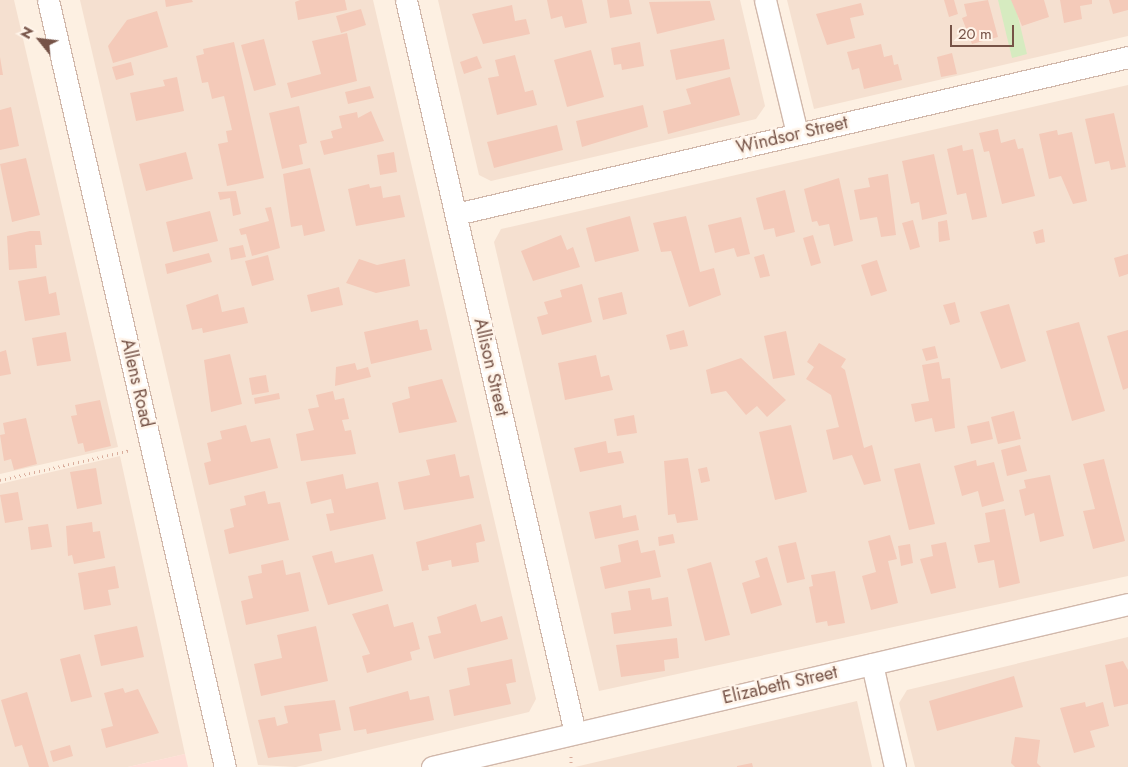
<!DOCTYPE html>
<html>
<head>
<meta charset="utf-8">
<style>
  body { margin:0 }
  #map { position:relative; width:1128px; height:767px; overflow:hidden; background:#fdf0e2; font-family:Jost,sans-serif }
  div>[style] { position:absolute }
  .residential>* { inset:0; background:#f5e0d0 }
  .commercial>* { inset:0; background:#feddd5 }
  .green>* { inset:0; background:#d6ebc0 }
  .building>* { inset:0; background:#f4cab9 }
  .path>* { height:3px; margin-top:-1.5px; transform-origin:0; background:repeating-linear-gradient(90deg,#d9ad9c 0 1px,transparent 0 5px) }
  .roads { filter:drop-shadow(1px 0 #d1b8ab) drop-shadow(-1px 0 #d1b8ab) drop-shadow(0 1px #d1b8ab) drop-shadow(0 -1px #d1b8ab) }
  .minor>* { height:21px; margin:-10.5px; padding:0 10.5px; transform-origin:10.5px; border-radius:10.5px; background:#fff }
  span { translate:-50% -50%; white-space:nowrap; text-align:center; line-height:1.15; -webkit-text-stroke:5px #fff4e9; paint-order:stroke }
  .street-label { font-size:18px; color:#765347 }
  .north { position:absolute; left:15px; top:15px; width:50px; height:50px; -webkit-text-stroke:4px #fff4e9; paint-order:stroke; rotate:299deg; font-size:14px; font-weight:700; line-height:20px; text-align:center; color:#765347 }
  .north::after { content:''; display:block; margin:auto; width:18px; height:22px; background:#765347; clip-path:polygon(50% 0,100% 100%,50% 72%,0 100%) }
  .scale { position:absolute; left:950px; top:25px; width:64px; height:22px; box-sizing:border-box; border:2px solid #765347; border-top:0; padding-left:6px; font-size:15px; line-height:18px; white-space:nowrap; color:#765347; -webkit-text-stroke:4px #fff4e9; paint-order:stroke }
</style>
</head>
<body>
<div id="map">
  <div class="residential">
    <i style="clip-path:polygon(0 0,14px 0,118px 447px,0 474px)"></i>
    <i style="clip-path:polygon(80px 0,373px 0,536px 699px,529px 712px,296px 767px,258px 765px)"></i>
    <i style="clip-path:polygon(438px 0,740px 0,765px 106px,756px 119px,491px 181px,479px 175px)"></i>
    <i style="clip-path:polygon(787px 0,1128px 0,1128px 36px,814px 109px)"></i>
    <i style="clip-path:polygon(1128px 85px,1128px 576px,599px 691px,494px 242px,501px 229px)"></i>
    <i style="clip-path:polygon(120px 456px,185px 754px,128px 767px,0 767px,0 484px)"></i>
    <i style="clip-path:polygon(1128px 637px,1128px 767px,915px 767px,899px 703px,907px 690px)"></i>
    <i style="clip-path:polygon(857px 701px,872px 767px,575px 767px)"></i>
  </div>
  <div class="commercial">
    <i style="clip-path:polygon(185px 754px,188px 767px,128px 767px)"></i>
  </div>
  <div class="green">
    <i style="clip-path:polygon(998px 0,1014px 0,1027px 54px,1012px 58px)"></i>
  </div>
  <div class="building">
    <i style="clip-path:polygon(165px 0,192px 0,193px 2px,166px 7px)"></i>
    <i style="clip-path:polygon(300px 0,345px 0,347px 10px,298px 20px,295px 2px)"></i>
    <i style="clip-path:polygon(547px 0,582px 0,587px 23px,565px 28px,562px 16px,551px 19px)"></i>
    <i style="clip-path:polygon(607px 0,629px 0,632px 14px,610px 18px)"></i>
    <i style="clip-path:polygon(944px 0,954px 0,958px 14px,949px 17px)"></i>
    <i style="clip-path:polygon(988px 0,998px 37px,972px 44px,962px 18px,967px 16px,964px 4px)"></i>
    <i style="clip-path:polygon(1011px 0,1044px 0,1049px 17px,1022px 26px)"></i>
    <i style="clip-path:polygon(1060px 0,1092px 0,1092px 4px,1080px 6px,1082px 19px,1064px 23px)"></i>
    <i style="clip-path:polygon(1109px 0,1128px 0,1128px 10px,1113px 14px)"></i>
    <i style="clip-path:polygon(710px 1px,715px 20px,657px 34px,649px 2px)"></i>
    <i style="clip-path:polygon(861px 3px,864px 15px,850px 18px,855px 38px,827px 45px,816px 14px)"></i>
    <i style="clip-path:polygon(512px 5px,515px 21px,526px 19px,530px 34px,483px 44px,472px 14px)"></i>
    <i style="clip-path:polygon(361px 9px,366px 25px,341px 33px,336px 16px)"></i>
    <i style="clip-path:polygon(157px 11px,168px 47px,113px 63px,108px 46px,127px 20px)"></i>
    <i style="clip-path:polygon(347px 33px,357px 81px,291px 98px,287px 83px,321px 74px,312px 41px)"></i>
    <i style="clip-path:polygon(264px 39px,276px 85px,254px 91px,241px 45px)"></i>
    <i style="clip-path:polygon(724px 39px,730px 69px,676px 80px,670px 50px)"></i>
    <i style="clip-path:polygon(234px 42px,264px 178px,227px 186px,218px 144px,228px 142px,226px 131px,232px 130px,224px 96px,212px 99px,208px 82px,202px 83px,196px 56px,204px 54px,203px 49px)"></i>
    <i style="clip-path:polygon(640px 42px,644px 66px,622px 70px,621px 64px,614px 65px,611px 48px)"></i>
    <i style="clip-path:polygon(881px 44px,884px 57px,892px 55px,894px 65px,898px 64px,902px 80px,864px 89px,859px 68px,852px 70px,847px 52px)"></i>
    <i style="clip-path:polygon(591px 50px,604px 97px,567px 107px,554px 60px)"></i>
    <i style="clip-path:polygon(952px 53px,957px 74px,941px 77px,937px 57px)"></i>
    <i style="clip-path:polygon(515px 55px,525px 92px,533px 90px,537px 105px,497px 115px,488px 78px,499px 76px,495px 60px)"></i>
    <i style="clip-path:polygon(477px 56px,482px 68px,464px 74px,460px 62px)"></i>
    <i style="clip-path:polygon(0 57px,3px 75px,0 75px)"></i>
    <i style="clip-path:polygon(131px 62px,134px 75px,116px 80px,112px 67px)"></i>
    <i style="clip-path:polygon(177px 77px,184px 111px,136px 121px,130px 93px,165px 86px,163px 80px)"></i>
    <i style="clip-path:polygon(730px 77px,740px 115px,668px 134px,663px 111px,691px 104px,686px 89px)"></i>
    <i style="clip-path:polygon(370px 86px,374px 98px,348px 104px,345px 92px)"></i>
    <i style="clip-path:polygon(643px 105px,648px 127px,582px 147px,576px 121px)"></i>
    <i style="clip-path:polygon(299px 106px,307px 143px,299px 145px,303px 164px,282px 169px,269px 113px)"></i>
    <i style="clip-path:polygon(11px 107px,19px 146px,0 150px,0 110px)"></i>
    <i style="clip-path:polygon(371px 111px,384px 141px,324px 155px,320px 141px,333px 138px,331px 131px,342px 128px,339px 116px,357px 112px,358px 118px)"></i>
    <i style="clip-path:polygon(1114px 113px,1126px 167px,1111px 170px,1109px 161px,1095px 164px,1085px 119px)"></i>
    <i style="clip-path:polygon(557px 125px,563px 150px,494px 168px,487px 142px)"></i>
    <i style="clip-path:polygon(998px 129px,1001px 143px,1015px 139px,1018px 149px,1023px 148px,1035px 196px,1002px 204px,989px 151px,984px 152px,979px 133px)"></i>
    <i style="clip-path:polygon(1057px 130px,1058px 135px,1072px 132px,1087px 201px,1073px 204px,1061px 176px,1049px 179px,1039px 134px)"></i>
    <i style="clip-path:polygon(962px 145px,963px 151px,973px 149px,987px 217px,972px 220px,966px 193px,957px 195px,947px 149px)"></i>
    <i style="clip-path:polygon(186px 152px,193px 179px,146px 191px,139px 164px)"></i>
    <i style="clip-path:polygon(394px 152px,397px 172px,380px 175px,377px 155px)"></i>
    <i style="clip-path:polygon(934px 154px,947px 214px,922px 220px,919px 202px,911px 204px,902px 161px)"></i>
    <i style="clip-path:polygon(26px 158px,40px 215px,12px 222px,0 164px)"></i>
    <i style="clip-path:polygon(310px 168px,325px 231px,304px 236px,302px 225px,291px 227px,283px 174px)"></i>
    <i style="clip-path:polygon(888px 174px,896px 235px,881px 237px,877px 217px,860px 220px,854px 190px,870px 187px,868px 178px)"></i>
    <i style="clip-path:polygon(839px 178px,853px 241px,834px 246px,829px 224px,819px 226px,817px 221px,812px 222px,804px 189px)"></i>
    <i style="clip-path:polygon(369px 184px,370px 188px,381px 186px,383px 198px,400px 195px,405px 217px,356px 226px,348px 189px)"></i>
    <i style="clip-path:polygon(785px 190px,795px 232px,776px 237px,774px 228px,764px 230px,756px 198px)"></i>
    <i style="clip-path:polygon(236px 191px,241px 214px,233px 216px,230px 198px,220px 200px,218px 192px)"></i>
    <i style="clip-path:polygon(271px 207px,280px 248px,252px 256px,246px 234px,241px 235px,239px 229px,269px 221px,265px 208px)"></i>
    <i style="clip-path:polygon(210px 211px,218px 241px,173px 252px,166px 222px)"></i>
    <i style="clip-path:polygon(630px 216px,639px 251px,595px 262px,586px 228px)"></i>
    <i style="clip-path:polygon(686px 216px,700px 272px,714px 268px,721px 295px,689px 307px,671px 251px,661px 252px,653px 223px)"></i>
    <i style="clip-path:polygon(741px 217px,750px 254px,737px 257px,734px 248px,715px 253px,708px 225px)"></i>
    <i style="clip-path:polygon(913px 220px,920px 247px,910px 250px,902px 223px)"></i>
    <i style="clip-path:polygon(947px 220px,950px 240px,939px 242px,938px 222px)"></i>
    <i style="clip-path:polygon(1043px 229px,1045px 242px,1036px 244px,1033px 232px)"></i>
    <i style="clip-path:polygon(30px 231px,40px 231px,42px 245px,35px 245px,37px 268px,9px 270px,7px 236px)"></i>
    <i style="clip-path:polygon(561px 235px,567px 250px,573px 247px,580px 267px,533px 281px,521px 251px)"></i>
    <i style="clip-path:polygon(813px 235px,821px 263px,811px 266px,803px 238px)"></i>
    <i style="clip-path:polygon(243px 245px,246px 257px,231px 260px,229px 248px)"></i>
    <i style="clip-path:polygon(209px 253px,212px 262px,167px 274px,165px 264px)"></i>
    <i style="clip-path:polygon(764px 254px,770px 276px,760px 278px,754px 257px)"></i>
    <i style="clip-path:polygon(1128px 254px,1128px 274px,1119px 277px,1114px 258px)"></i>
    <i style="clip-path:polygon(268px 255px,274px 280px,252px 286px,245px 261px)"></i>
    <i style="clip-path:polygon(359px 259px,377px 265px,405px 259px,410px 286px,376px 293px,346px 283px)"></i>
    <i style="clip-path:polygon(877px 260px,887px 291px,871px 296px,861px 265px)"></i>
    <i style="clip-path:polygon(46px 276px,49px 294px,56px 292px,60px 315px,25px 321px,18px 281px)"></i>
    <i style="clip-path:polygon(582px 284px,592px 322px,542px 335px,537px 317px,548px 314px,544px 302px,562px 297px,560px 290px)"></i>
    <i style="clip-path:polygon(339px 287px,343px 305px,311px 312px,307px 295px)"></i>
    <i style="clip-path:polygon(622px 292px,627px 314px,603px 320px,598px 298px)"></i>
    <i style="clip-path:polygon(218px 294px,222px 312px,244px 307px,248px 323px,203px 333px,202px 328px,192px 330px,186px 305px)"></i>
    <i style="clip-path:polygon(955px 302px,960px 322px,950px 325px,943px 305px)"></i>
    <i style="clip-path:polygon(1009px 304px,1026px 361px,1001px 369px,980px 312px)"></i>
    <i style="clip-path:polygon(418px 320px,420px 330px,427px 329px,432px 350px,371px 364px,364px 332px)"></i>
    <i style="clip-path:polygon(1079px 322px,1105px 411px,1072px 421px,1046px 331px)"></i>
    <i style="clip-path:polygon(684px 330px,688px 346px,670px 350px,666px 335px)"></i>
    <i style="clip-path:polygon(1128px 330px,1128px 388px,1123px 390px,1107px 336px)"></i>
    <i style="clip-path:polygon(786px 331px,795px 375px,773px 379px,764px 336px)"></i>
    <i style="clip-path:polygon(66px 332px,71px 361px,37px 366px,32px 338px)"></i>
    <i style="clip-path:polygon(819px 343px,846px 359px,841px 367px,845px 370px,864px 448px,872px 445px,881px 481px,864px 485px,852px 455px,833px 460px,826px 430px,839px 427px,831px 395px,806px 379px,814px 367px,807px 362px)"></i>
    <i style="clip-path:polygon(935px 346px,938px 358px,926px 361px,922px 349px)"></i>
    <i style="clip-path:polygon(6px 350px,11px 374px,0 376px,0 352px)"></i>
    <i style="clip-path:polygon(230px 354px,242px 404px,211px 412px,204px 360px)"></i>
    <i style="clip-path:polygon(596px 355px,601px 377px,609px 375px,613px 390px,565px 400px,558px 363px)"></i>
    <i style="clip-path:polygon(741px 358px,786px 400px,767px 417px,757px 406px,746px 415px,726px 391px,711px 394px,706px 370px)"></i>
    <i style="clip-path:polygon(939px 362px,942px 379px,950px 378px,955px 428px,935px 432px,932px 418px,915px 422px,911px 404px,929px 401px,922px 365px)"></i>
    <i style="clip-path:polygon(355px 363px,357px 370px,368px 367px,371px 377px,335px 386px,336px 367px)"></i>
    <i style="clip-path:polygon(266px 375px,269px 392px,252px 395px,249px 378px)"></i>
    <i style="clip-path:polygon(442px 379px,457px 422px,399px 433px,392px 403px,410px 398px,408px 387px)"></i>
    <i style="clip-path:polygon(333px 391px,335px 400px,344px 398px,349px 419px,342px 420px,345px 431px,351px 430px,356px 454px,301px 461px,296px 434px,314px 430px,308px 409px,319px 407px,316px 395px)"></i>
    <i style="clip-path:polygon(279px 393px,280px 399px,255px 404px,254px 398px)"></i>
    <i style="clip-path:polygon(100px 400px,111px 446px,85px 452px,83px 443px,78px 444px,71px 416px,77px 415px,75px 405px)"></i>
    <i style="clip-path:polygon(1014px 411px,1021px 439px,998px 444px,991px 417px)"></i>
    <i style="clip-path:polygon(634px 415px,637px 433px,617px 436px,614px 419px)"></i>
    <i style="clip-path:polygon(26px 418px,37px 464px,14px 470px,11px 459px,4px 461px,0 435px,5px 434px,3px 423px)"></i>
    <i style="clip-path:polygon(989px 421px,993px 439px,971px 444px,967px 426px)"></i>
    <i style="clip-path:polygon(246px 425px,251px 442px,270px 438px,278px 468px,209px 485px,204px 463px,211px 461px,207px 443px,222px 439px,220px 431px)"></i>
    <i style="clip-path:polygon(791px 425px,807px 492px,775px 500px,759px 432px)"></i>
    <i style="clip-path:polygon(606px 441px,608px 453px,621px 451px,624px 463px,580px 472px,574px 448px)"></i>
    <i style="clip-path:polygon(1020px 445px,1027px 471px,1007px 476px,1001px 450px)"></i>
    <i style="clip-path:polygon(455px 454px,460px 477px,469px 475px,474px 498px,404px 510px,398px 482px,430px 475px,426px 460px)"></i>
    <i style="clip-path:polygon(688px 458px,698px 520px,677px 523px,675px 514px,668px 515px,664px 461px)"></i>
    <i style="clip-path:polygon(1104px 459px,1125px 541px,1093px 549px,1083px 511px,1095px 509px,1083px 464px)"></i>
    <i style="clip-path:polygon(976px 460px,977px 466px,994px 462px,1004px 501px,982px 507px,978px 491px,962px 496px,954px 466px)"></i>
    <i style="clip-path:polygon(920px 463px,935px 524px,909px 530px,894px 469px)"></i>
    <i style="clip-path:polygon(707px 467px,710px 481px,701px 483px,698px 469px)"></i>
    <i style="clip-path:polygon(96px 468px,102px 504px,77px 509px,70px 472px)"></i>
    <i style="clip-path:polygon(343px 474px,346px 489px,378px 482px,386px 519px,330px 531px,326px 514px,334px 513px,331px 499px,311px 504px,306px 482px)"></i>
    <i style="clip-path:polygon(1050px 475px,1064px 536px,1040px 542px,1034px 513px,1025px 516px,1019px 490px,1026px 488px,1024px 480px)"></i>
    <i style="clip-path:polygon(265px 491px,268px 504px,280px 502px,289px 540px,229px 554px,224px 530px,234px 527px,230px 509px,246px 505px,244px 496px)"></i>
    <i style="clip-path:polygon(18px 492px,23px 520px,5px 523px,0 495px)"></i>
    <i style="clip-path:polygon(621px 505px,623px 518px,636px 515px,639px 530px,595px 539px,589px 512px)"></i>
    <i style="clip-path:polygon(1005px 509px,1020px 583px,999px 588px,994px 560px,978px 563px,974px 545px,990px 542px,985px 513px)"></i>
    <i style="clip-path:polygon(92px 522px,93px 532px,100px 531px,105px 558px,74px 564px,72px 555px,68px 556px,66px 526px)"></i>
    <i style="clip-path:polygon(48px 524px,52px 547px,31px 550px,28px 527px)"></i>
    <i style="clip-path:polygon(481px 524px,485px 541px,476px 543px,479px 562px,452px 567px,451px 560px,428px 565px,429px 570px,422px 571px,416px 542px)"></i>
    <i style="clip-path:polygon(673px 534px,675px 543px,659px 546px,658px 537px)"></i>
    <i style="clip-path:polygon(890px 535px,897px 559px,888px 561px,898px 603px,871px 610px,862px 576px,876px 572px,868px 541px)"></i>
    <i style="clip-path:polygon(638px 540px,641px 553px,655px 550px,661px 577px,605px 589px,600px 567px,621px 562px,618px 545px)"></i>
    <i style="clip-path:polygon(796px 542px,805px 579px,787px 583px,778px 546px)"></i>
    <i style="clip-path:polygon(946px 542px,956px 588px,931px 594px,920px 559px,933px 556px,931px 545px)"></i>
    <i style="clip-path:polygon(910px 544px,913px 563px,901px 566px,898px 546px)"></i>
    <i style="clip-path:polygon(332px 551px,335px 563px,373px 554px,383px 591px,328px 605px,312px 556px)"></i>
    <i style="clip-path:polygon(767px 557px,782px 605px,751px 614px,742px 583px,760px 577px,755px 561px)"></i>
    <i style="clip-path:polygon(283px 560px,286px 575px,300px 572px,309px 611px,246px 625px,241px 601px,253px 598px,248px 576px,262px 573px,261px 565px)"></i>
    <i style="clip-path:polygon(711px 562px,730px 635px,705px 641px,687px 569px)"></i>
    <i style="clip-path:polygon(115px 566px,119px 588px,108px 590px,111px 605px,84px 610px,78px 573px)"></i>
    <i style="clip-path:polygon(835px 571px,845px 623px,828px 626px,827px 621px,816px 623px,809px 587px,813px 586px,811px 575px)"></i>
    <i style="clip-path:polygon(650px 588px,652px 600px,668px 597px,672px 626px,614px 634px,611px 613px,631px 610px,628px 591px)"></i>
    <i style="clip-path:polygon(388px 604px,394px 627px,413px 622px,420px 649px,410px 652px,412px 660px,367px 673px,362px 656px,370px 654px,352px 614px)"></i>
    <i style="clip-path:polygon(476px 604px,481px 622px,502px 616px,508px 639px,434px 659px,428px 636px,441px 633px,437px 617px)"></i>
    <i style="clip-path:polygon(137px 626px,144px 657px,101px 666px,94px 635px)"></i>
    <i style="clip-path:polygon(316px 626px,328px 681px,261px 696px,254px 664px,282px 658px,277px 635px)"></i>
    <i style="clip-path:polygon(677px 638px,679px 658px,664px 660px,665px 671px,621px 677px,616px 645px)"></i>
    <i style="clip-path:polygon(80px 654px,92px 697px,71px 702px,60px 659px)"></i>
    <i style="clip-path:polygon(512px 659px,516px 682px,506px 684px,511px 704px,454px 716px,449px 690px,470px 685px,467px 668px)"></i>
    <i style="clip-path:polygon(1123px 661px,1128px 670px,1128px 704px,1114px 707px,1105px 665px)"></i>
    <i style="clip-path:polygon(1014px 676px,1023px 707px,937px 731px,929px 701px)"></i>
    <i style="clip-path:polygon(123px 688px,125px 693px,138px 689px,159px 733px,106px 748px,101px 729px,113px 726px,104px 693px)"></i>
    <i style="clip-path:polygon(408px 691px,410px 700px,429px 696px,434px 720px,367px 734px,366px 729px,354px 731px,349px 707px)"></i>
    <i style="clip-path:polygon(27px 692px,49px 767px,29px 767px,22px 745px,15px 747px,1px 700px)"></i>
    <i style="clip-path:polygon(335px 700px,341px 730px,319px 734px,322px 751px,268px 758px,258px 720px,275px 717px,277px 726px,288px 723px,284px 706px)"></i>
    <i style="clip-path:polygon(1085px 702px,1086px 707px,1103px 702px,1109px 726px,1090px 731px,1095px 747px,1074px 753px,1060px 708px)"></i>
    <i style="clip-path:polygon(1015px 737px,1040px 740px,1037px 763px,1041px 767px,1015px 767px,1011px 763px)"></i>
    <i style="clip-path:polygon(70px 745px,73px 756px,53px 762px,50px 751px)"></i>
    <i style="clip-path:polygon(752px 763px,753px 767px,737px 767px,737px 766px)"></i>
  </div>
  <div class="path">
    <i style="left:0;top:480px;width:134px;rotate:-12.9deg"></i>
    <i style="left:571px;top:767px;width:12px;rotate:-90deg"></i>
  </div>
  <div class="roads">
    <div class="minor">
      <i style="left:48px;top:0;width:787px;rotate:77.01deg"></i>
      <i style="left:406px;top:0;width:752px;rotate:77.02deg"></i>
      <i style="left:765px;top:0;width:137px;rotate:76.5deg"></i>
      <i style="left:456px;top:214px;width:690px;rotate:-13.15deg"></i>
      <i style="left:872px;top:664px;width:106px;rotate:77.4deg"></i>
      <i style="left:432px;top:767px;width:715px;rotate:-13.18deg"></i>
    </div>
  </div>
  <div class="street-label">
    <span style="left:792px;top:135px;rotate:-13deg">Windsor Street</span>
    <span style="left:491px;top:367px;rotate:77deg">Allison Street</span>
    <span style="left:137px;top:383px;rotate:77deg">Allens Road</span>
    <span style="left:780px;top:685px;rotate:-13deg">Elizabeth Street</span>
  </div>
  <div class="north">N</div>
  <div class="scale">20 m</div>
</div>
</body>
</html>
